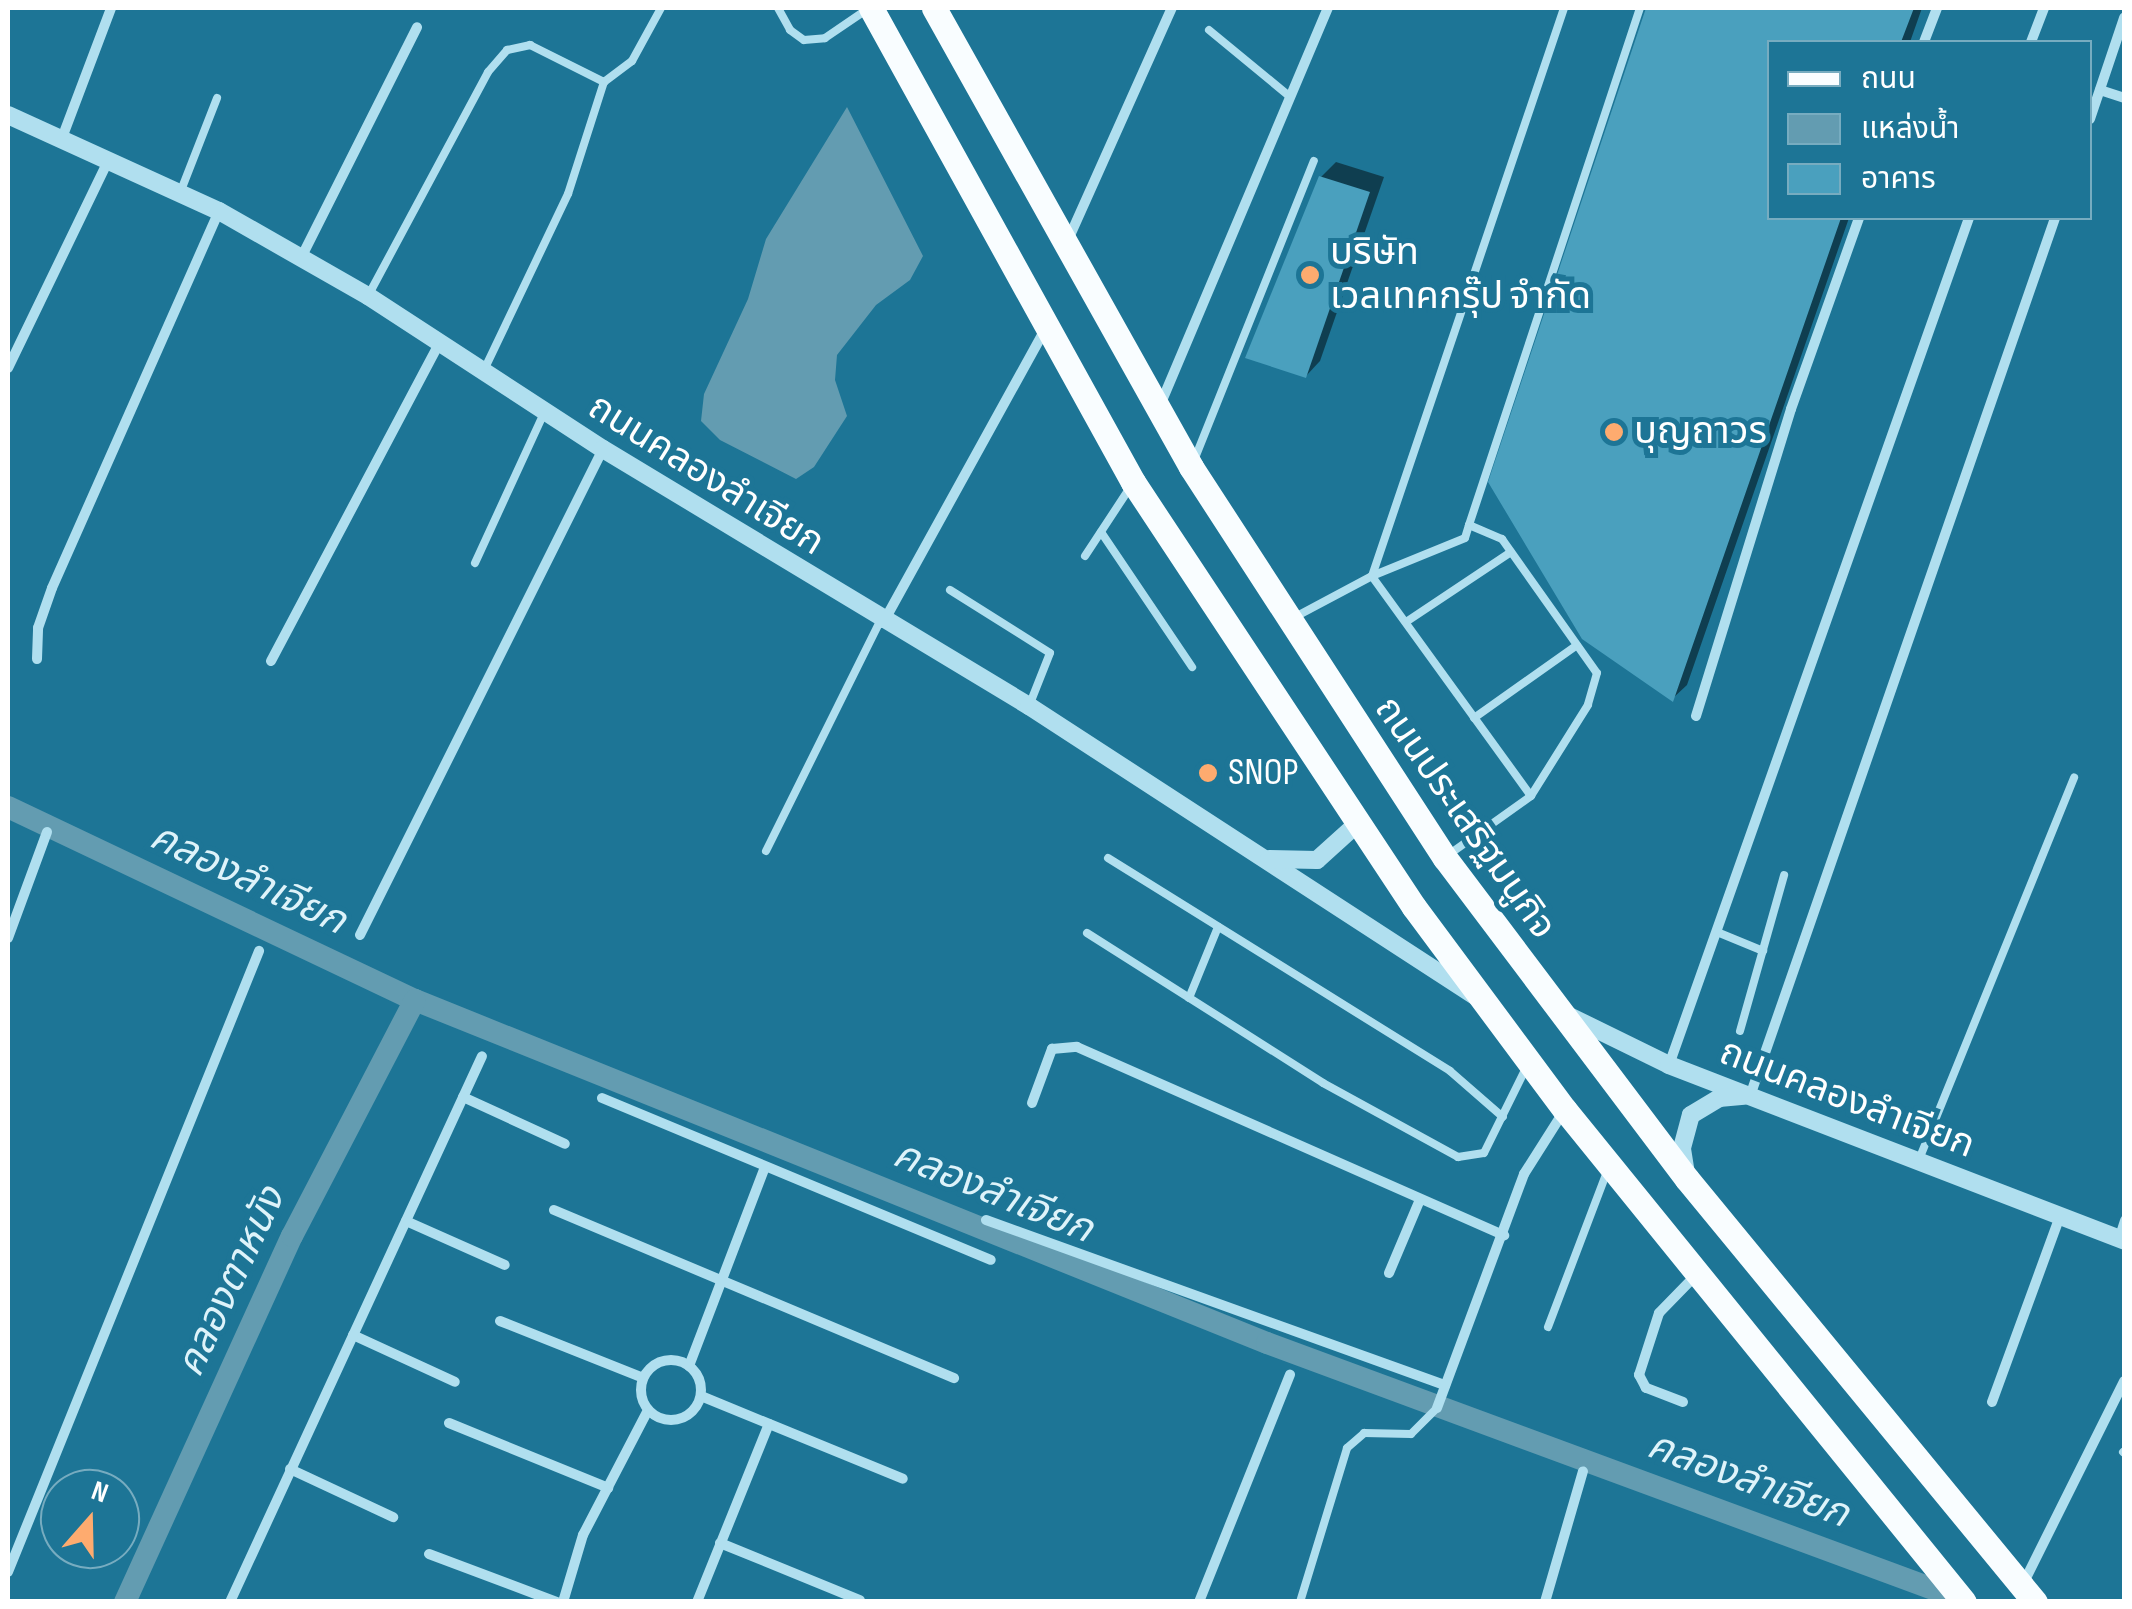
<!DOCTYPE html>
<html>
<head>
<meta charset="utf-8">
<style>
  body { margin:0 }
  #map { position:relative; width:2132px; height:1609px; overflow:hidden; background:#1d7596; font-family:"Sofia Sans Condensed","Noto Sans Thai",sans-serif }
  div>[style] { position:absolute }
  .water>* { inset:0; background:#639cb1 }
  .shadow>* { inset:0; background:#0007 }
  .canal>* { height:22px; margin:-11px; padding:0 11px; transform-origin:11px; border-radius:11px; background:#639cb1 }
  .building>* { inset:0; background:#4aa0be }
  .service>* { height:8px; margin:-4px; padding:0 4px; transform-origin:4px; border-radius:4px; background:#b0dfef }
  .minor>* { height:10px; margin:-5px; padding:0 5px; transform-origin:5px; border-radius:5px; background:#b0dfef }
  .minor>.ring { margin:-5px; padding:0; box-sizing:content-box; background:none; border:10px solid #b0dfef; border-radius:50% }
  .tertiary>* { height:18px; margin:-9px; padding:0 9px; transform-origin:9px; border-radius:9px; background:#b0dfef }
  .primary>* { height:25px; margin:-12.5px; padding:0 12.5px; transform-origin:12.5px; border-radius:12.5px; background:#f9fdff }
  .dots>* { width:28px; height:28px; translate:-50% -50%; box-sizing:border-box; border:5px solid #1d7596; border-radius:50% }
  span { translate:-50% -50%; white-space:nowrap; text-align:center; line-height:1.15; -webkit-text-stroke:10px #1d7596; paint-order:stroke }
  .poi-label { font-size:38px; color:#fff }
  .left { translate:0 -50%; text-align:left }
  .street-label { font-size:38px; color:#fff }
  .water-label { font-size:40px; color:#def3fa; font-style:italic }
  .frame { position:absolute; inset:0; border:10px solid #fff; pointer-events:none }
  .legend { position:absolute; left:1767px; top:40px; width:325px; height:180px; box-sizing:border-box; background:#1d7596; border:2px solid #77acc0; margin:0; padding:12px 18px; list-style:none; font-size:30px; color:#fff }
  .legend li { display:flex; align-items:center; gap:20px; height:50px }
  .legend b { width:50px; border:2px solid #77acc0 }
  .north { position:absolute; left:40px; top:1469px; width:100px; height:100px; box-sizing:border-box; background:#1d7596; border:2px solid #77acc0; border-radius:50%; rotate:20deg; font-size:28px; font-weight:700; line-height:40px; text-align:center; color:#fff }
  .north::after { content:''; display:block; margin:auto; width:35px; height:45px; background:#feab6f; clip-path:polygon(50% 0,100% 100%,50% 72%,0 100%) }
</style>
</head>
<body>
<div id="map">
  <div class="water">
    <i style="clip-path:polygon(847px 107px,923px 256px,910px 280px,876px 305px,837px 355px,835px 380px,847px 416px,814px 467px,796px 479px,720px 440px,701px 421px,704px 394px,748px 299px,766px 239px)"></i>
  </div>
  <div class="shadow">
    <i style="clip-path:polygon(1649px 8px,1922px 8px,1910px 42px,1770px 42px,1770px 218px,1849px 218px,1687px 685px,1672px 699px,1491px 482px)"></i>
    <i style="clip-path:polygon(1336px 162px,1384px 177px,1320px 361px,1306px 376px,1321px 177px)"></i>
  </div>
  <div class="canal">
    <i style="left:8px;top:807px;width:450px;rotate:25.4deg"></i>
    <i style="left:415px;top:1000px;width:918px;rotate:21.93deg"></i>
    <i style="left:1267px;top:1343px;width:742px;rotate:20.27deg"></i>
    <i style="left:125px;top:1602px;width:402px;rotate:-65.5deg"></i>
    <i style="left:292px;top:1236px;width:266px;rotate:-62.5deg"></i>
  </div>
  <div class="building">
    <i style="clip-path:polygon(1646px 8px,1914px 8px,1901px 42px,1770px 42px,1770px 218px,1841px 218px,1673px 702px,1582px 639px,1488px 482px)"></i>
    <i style="clip-path:polygon(1319px 176px,1370px 192px,1306px 378px,1245px 358px)"></i>
  </div>
  <div class="service">
    <i style="left:778px;top:8px;width:25px;rotate:61deg"></i>
    <i style="left:790px;top:30px;width:17px;rotate:36deg"></i>
    <i style="left:804px;top:40px;width:21px;rotate:-5deg"></i>
    <i style="left:825px;top:38px;width:50px;rotate:-34.3deg"></i>
    <i style="left:1209px;top:30px;width:104px;rotate:39.5deg"></i>
    <i style="left:180px;top:193px;width:102px;rotate:-68.7deg"></i>
    <i style="left:368px;top:296px;width:254px;rotate:-61.8deg"></i>
    <i style="left:488px;top:72px;width:29px;rotate:-49deg"></i>
    <i style="left:507px;top:50px;width:24px;rotate:-12deg"></i>
    <i style="left:530px;top:45px;width:83px;rotate:26.6deg"></i>
    <i style="left:485px;top:368px;width:193px;rotate:-64.5deg"></i>
    <i style="left:568px;top:194px;width:118px;rotate:-72.2deg"></i>
    <i style="left:604px;top:82px;width:35px;rotate:-37deg"></i>
    <i style="left:632px;top:61px;width:60px;rotate:-61.3deg"></i>
    <i style="left:1195px;top:458px;width:320px;rotate:-68.2deg"></i>
    <i style="left:1469px;top:525px;width:545px;rotate:-71.7deg"></i>
    <i style="left:1101px;top:532px;width:163px;rotate:56deg"></i>
    <i style="left:1085px;top:556px;width:84px;rotate:-56.7deg"></i>
    <i style="left:475px;top:563px;width:165px;rotate:-65.3deg"></i>
    <i style="left:950px;top:590px;width:118px;rotate:32.2deg"></i>
    <i style="left:1050px;top:653px;width:57px;rotate:111.6deg"></i>
    <i style="left:1295px;top:617px;width:87px;rotate:-28deg"></i>
    <i style="left:1372px;top:576px;width:100px;rotate:-22.2deg"></i>
    <i style="left:1465px;top:538px;width:14px;rotate:-73deg"></i>
    <i style="left:1469px;top:525px;width:36px;rotate:23deg"></i>
    <i style="left:1502px;top:539px;width:164px;rotate:54.7deg"></i>
    <i style="left:1597px;top:673px;width:33px;rotate:106deg"></i>
    <i style="left:1588px;top:705px;width:107px;rotate:122.1deg"></i>
    <i style="left:1531px;top:796px;width:103px;rotate:144.5deg"></i>
    <i style="left:1406px;top:622px;width:126px;rotate:-33.7deg"></i>
    <i style="left:1474px;top:718px;width:126px;rotate:-35.3deg"></i>
    <i style="left:1531px;top:796px;width:271px;rotate:-125.9deg"></i>
    <i style="left:1372px;top:576px;width:600px;rotate:-71.32deg"></i>
    <i style="left:766px;top:851px;width:257px;rotate:-63.6deg"></i>
    <i style="left:1108px;top:858px;width:403px;rotate:31.9deg"></i>
    <i style="left:1450px;top:1071px;width:70px;rotate:41deg"></i>
    <i style="left:1717px;top:932px;width:50px;rotate:22.4deg"></i>
    <i style="left:1087px;top:933px;width:280px;rotate:32.4deg"></i>
    <i style="left:1323px;top:1083px;width:154px;rotate:28.7deg"></i>
    <i style="left:1458px;top:1157px;width:26px;rotate:-9deg"></i>
    <i style="left:1484px;top:1153px;width:95px;rotate:-63.7deg"></i>
    <i style="left:1189px;top:998px;width:77px;rotate:-67.8deg"></i>
    <i style="left:1740px;top:1031px;width:162px;rotate:-74.2deg"></i>
    <i style="left:1918px;top:1162px;width:415px;rotate:-67.9deg"></i>
    <i style="left:2118px;top:1239px;width:20px;rotate:-72deg"></i>
    <i style="left:1548px;top:1327px;width:166px;rotate:-69.2deg"></i>
    <i style="left:2123px;top:1452px;width:1px;rotate:45deg"></i>
    <i style="left:1300px;top:1602px;width:161px;rotate:-73deg"></i>
    <i style="left:1347px;top:1448px;width:23px;rotate:-41deg"></i>
    <i style="left:1364px;top:1433px;width:47px;rotate:1.2deg"></i>
    <i style="left:1411px;top:1434px;width:37px;rotate:-45deg"></i>
  </div>
  <div class="minor">
    <i style="left:1924px;top:42px;width:36px;rotate:-69deg"></i>
    <i style="left:2031px;top:42px;width:36px;rotate:-69deg"></i>
    <i style="left:2100px;top:90px;width:25px;rotate:18deg"></i>
    <i style="left:2090px;top:119px;width:107px;rotate:-71.4deg"></i>
    <i style="left:62px;top:138px;width:139px;rotate:-69.3deg"></i>
    <i style="left:1068px;top:240px;width:254px;rotate:-65.9deg"></i>
    <i style="left:302px;top:256px;width:256px;rotate:-63.3deg"></i>
    <i style="left:8px;top:368px;width:230px;rotate:-64.2deg"></i>
    <i style="left:1161px;top:403px;width:429px;rotate:-67.1deg"></i>
    <i style="left:883px;top:623px;width:333px;rotate:-61.1deg"></i>
    <i style="left:37px;top:659px;width:31px;rotate:-88deg"></i>
    <i style="left:38px;top:628px;width:42px;rotate:-70.7deg"></i>
    <i style="left:52px;top:588px;width:412px;rotate:-66.1deg"></i>
    <i style="left:271px;top:661px;width:359px;rotate:-62.1deg"></i>
    <i style="left:1696px;top:716px;width:321px;rotate:-72.8deg"></i>
    <i style="left:1791px;top:409px;width:203px;rotate:-70.4deg"></i>
    <i style="left:360px;top:935px;width:543px;rotate:-63.43deg"></i>
    <i style="left:8px;top:938px;width:113px;rotate:-69.8deg"></i>
    <i style="left:1669px;top:1065px;width:899px;rotate:-70.5deg"></i>
    <i style="left:1750px;top:1096px;width:929px;rotate:-70.84deg"></i>
    <i style="left:463px;top:1097px;width:112px;rotate:24.7deg"></i>
    <i style="left:602px;top:1098px;width:421px;rotate:22.6deg"></i>
    <i style="left:1032px;top:1103px;width:58px;rotate:-69.7deg"></i>
    <i style="left:1052px;top:1049px;width:25px;rotate:-5deg"></i>
    <i style="left:1077px;top:1047px;width:467px;rotate:23.8deg"></i>
    <i style="left:554px;top:1210px;width:434px;rotate:22.8deg"></i>
    <i style="left:986px;top:1220px;width:488px;rotate:19.8deg"></i>
    <i style="left:406px;top:1221px;width:108px;rotate:24deg"></i>
    <i style="left:1389px;top:1273px;width:77px;rotate:-67.1deg"></i>
    <i style="left:500px;top:1321px;width:154px;rotate:21.7deg"></i>
    <i style="left:353px;top:1335px;width:112px;rotate:24.7deg"></i>
    <i class="ring" style="left:641px;top:1360px;width:50px;height:50px"></i>
    <i style="left:689px;top:1366px;width:213px;rotate:-69.1deg"></i>
    <i style="left:701px;top:1396px;width:218px;rotate:22.3deg"></i>
    <i style="left:1683px;top:1402px;width:40px;rotate:-159deg"></i>
    <i style="left:1646px;top:1388px;width:15px;rotate:-118deg"></i>
    <i style="left:1639px;top:1375px;width:65px;rotate:-72.1deg"></i>
    <i style="left:1659px;top:1313px;width:54px;rotate:-45.7deg"></i>
    <i style="left:1992px;top:1402px;width:198px;rotate:-69.9deg"></i>
    <i style="left:1437px;top:1408px;width:250px;rotate:-69.6deg"></i>
    <i style="left:1524px;top:1174px;width:75px;rotate:-57.6deg"></i>
    <i style="left:449px;top:1423px;width:172px;rotate:22.2deg"></i>
    <i style="left:290px;top:1469px;width:114px;rotate:25deg"></i>
    <i style="left:720px;top:1543px;width:151px;rotate:22.2deg"></i>
    <i style="left:429px;top:1554px;width:137px;rotate:20.6deg"></i>
    <i style="left:8px;top:1572px;width:670px;rotate:-67.99deg"></i>
    <i style="left:2022px;top:1586px;width:229px;rotate:-63.5deg"></i>
    <i style="left:230px;top:1602px;width:601px;rotate:-65.22deg"></i>
    <i style="left:563px;top:1602px;width:70px;rotate:-73.4deg"></i>
    <i style="left:583px;top:1535px;width:141px;rotate:-62.5deg"></i>
    <i style="left:697px;top:1602px;width:192px;rotate:-68deg"></i>
    <i style="left:1199px;top:1602px;width:245px;rotate:-68.2deg"></i>
    <i style="left:1545px;top:1602px;width:136px;rotate:-73.8deg"></i>
  </div>
  <div class="tertiary">
    <i style="left:8px;top:115px;width:232px;rotate:24.5deg"></i>
    <i style="left:219px;top:211px;width:172px;rotate:29.7deg"></i>
    <i style="left:368px;top:296px;width:280px;rotate:33.1deg"></i>
    <i style="left:603px;top:449px;width:498px;rotate:31.1deg"></i>
    <i style="left:1029px;top:706px;width:532px;rotate:33.03deg"></i>
    <i style="left:1269px;top:859px;width:48px;rotate:1.2deg"></i>
    <i style="left:1317px;top:860px;width:55px;rotate:-42.1deg"></i>
    <i style="left:1565px;top:1014px;width:116px;rotate:26.1deg"></i>
    <i style="left:1669px;top:1065px;width:488px;rotate:21.1deg"></i>
    <i style="left:1686px;top:1174px;width:26px;rotate:-99deg"></i>
    <i style="left:1682px;top:1148px;width:34px;rotate:-75deg"></i>
    <i style="left:1691px;top:1115px;width:33px;rotate:-31deg"></i>
    <i style="left:1719px;top:1098px;width:25px;rotate:-5deg"></i>
  </div>
  <div class="primary">
    <i style="left:871px;top:8px;width:542px;rotate:61.07deg"></i>
    <i style="left:1133px;top:482px;width:509px;rotate:56.53deg"></i>
    <i style="left:1414px;top:907px;width:253px;rotate:53.4deg"></i>
    <i style="left:1565px;top:1110px;width:633px;rotate:50.96deg"></i>
    <i style="left:934px;top:8px;width:526px;rotate:60.75deg"></i>
    <i style="left:1191px;top:467px;width:466px;rotate:57deg"></i>
    <i style="left:1445px;top:858px;width:402px;rotate:53deg"></i>
    <i style="left:1687px;top:1179px;width:548px;rotate:50.56deg"></i>
  </div>
  <div class="dots">
    <i style="left:1310px;top:275px;background:#feab6f"></i>
    <i style="left:1614px;top:432px;background:#feab6f"></i>
    <i style="left:1208px;top:773px;background:#feab6f"></i>
  </div>
  <div class="poi-label">
    <span class="left" style="left:1330px;top:275px">บริษัท<br>เวลเทคกรุ๊ป จำกัด</span>
    <span class="left" style="left:1634px;top:432px">บุญถาวร</span>
    <span class="left" style="left:1228px;top:773px">SNOP</span>
  </div>
  <div class="street-label">
    <span style="left:706px;top:475px;rotate:32deg">ถนนคลองลำเจียก</span>
    <span style="left:1465px;top:818px;rotate:55deg">ถนนประเสริฐมนูกิจ</span>
    <span style="left:1847px;top:1099px;rotate:21deg">ถนนคลองลำเจียก</span>
  </div>
  <div class="water-label">
    <span style="left:248px;top:879px;rotate:25deg">คลองลำเจียก</span>
    <span style="left:993px;top:1192px;rotate:22deg">คลองลำเจียก</span>
    <span style="left:231px;top:1282px;rotate:-65deg">คลองตาหนัง</span>
    <span style="left:1748px;top:1480px;rotate:20deg">คลองลำเจียก</span>
  </div>
  <div class="frame"></div>
  <ul class="legend">
  <li><b style="height:12px;background:#f9fdff"></b>ถนน</li>
  <li><b style="height:28px;background:#639cb1"></b>แหล่งน้ำ</li>
  <li><b style="height:28px;background:#4aa0be"></b>อาคาร</li>
  </ul>
  <div class="north">N</div>
</div>
</body>
</html>
